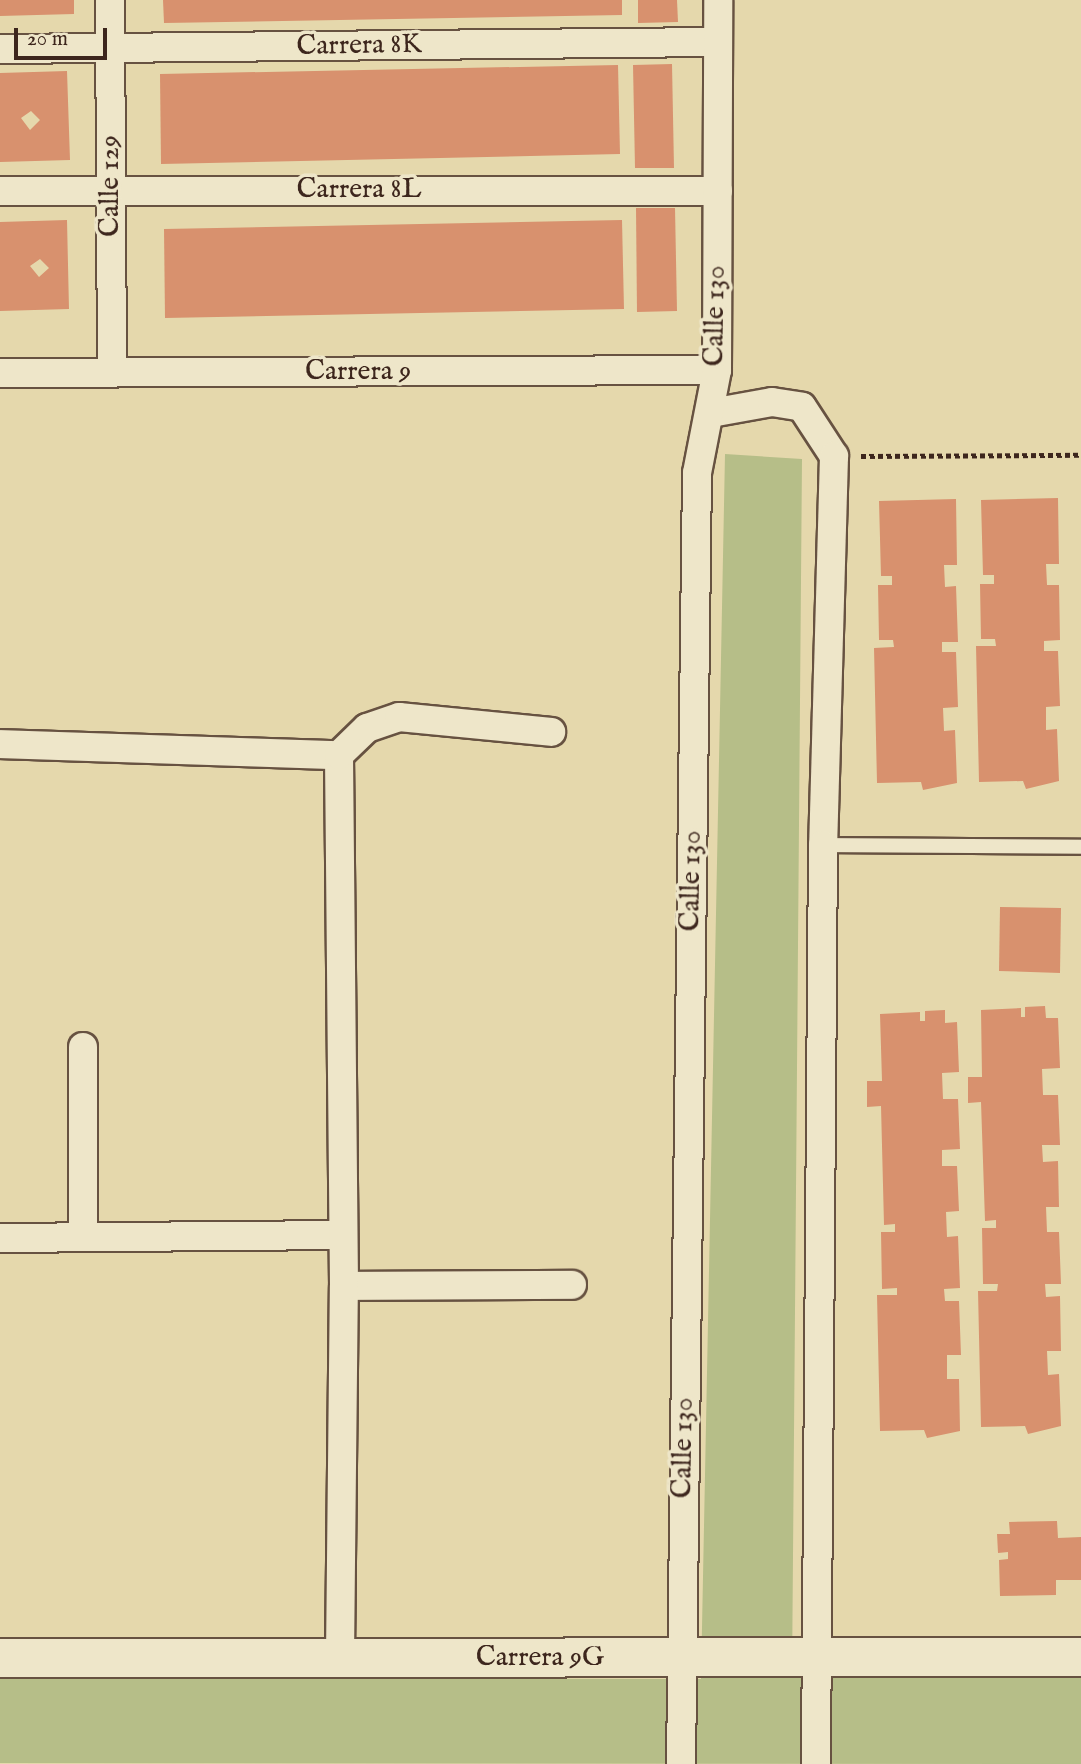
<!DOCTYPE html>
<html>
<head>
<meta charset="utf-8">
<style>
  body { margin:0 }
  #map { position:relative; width:1081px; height:1764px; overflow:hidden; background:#e5d8ac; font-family:"IM FELL English",serif }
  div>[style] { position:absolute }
  .green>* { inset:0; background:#b6be88 }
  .building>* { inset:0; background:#d8916e }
  .path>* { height:4.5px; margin-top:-2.25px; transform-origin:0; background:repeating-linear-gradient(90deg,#3d261d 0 5px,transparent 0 8.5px) }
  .roads { filter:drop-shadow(2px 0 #675241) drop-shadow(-2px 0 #675241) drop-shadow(0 2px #675241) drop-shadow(0 -2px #675241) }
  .lane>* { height:14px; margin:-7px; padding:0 7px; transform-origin:7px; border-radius:7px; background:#eee6c9 }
  .street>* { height:28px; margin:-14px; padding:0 14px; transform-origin:14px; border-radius:14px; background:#eee6c9 }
  .secondary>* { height:38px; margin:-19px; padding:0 19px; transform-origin:19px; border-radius:19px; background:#eee6c9 }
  span { translate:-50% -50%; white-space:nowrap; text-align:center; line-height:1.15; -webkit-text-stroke:7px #eee6c9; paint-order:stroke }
  .street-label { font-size:28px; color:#3d261d }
  .scale { position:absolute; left:14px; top:28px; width:93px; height:32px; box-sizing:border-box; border:4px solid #3d261d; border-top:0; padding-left:9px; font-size:21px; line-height:24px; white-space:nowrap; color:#3d261d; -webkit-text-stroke:5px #eee6c9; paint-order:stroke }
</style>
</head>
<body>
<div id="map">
  <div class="green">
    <i style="clip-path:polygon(725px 454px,802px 459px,792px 1678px,1081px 1678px,1081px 1764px,0 1763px,0 1678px,701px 1679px)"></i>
  </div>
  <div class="building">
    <i style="clip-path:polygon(0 0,74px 0,74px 14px,0 16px)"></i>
    <i style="clip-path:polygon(163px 0,622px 0,622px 15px,164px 23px)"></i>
    <i style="clip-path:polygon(638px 0,677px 0,678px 22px,638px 23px)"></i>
    <i style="clip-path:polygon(672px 64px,674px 168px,635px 168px,633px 65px)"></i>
    <i style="clip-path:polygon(618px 65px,620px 154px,161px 164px,160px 74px)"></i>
    <i style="clip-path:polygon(evenodd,67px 71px,70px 160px,0 162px,0 73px,67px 71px,31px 111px,40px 120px,30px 130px,21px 118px,31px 111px)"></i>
    <i style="clip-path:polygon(636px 208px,675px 208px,677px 311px,637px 312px)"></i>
    <i style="clip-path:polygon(evenodd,67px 220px,69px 309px,0 311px,0 222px,67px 220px,40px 259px,49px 268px,39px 277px,30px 266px,40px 259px)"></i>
    <i style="clip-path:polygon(622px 220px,624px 309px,165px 318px,164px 229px)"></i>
    <i style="clip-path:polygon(1058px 498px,1059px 564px,1046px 564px,1047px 585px,1059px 585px,1060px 640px,1044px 641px,1044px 651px,1058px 651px,1060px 706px,1046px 707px,1046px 730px,1057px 729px,1059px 781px,1026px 789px,1023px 781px,979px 782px,976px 646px,996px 646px,995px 639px,981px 639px,980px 584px,994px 584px,994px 575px,983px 575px,981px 500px)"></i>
    <i style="clip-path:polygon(956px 499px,957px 565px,944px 565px,945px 587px,956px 586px,958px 642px,942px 642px,942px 652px,956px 652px,958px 707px,943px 708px,944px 731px,955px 730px,957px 783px,923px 790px,921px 782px,877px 783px,874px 648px,894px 647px,893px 640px,879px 640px,878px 585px,892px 585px,892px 576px,881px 576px,879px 501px)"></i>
    <i style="clip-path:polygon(1000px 907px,1061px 908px,1060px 973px,999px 971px)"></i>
    <i style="clip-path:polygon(1045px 1006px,1046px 1018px,1058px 1018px,1060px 1068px,1042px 1069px,1043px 1095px,1058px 1095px,1060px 1145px,1042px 1145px,1043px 1162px,1058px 1161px,1059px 1207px,1046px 1207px,1047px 1232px,1059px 1232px,1061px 1284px,1045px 1284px,1046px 1297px,1060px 1296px,1061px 1351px,1047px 1351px,1048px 1375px,1059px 1374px,1061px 1426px,1028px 1434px,1025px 1426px,981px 1427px,978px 1291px,997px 1291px,998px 1284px,983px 1284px,982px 1228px,996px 1228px,996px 1220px,985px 1221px,981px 1102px,968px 1103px,968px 1077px,982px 1077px,981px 1010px,1021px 1008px,1021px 1017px,1025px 1017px,1025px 1007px)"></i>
    <i style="clip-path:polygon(945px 1010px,945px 1023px,957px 1022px,959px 1072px,942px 1073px,943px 1099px,958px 1099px,960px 1149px,942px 1150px,942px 1166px,957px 1166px,959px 1211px,946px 1212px,947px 1237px,958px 1236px,960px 1288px,944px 1289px,945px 1301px,959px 1301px,961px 1355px,947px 1355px,947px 1379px,959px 1379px,960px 1431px,927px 1438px,924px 1430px,880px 1431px,877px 1295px,897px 1295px,897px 1288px,882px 1289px,881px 1232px,895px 1232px,895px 1224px,884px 1225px,881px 1106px,867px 1107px,867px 1081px,882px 1081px,880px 1014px,920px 1012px,920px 1021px,925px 1021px,925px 1011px)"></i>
    <i style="clip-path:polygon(1057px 1521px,1058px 1538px,1081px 1537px,1081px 1580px,1056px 1580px,1056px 1595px,1000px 1596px,999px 1560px,1008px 1559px,1008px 1552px,998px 1553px,997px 1534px,1010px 1534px,1009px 1522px)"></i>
  </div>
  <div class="path">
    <i style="left:861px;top:456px;width:220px;rotate:-0.3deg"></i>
  </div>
  <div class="roads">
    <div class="lane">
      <i style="left:823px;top:845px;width:258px;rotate:0.4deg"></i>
    </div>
    <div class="street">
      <i style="left:110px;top:0;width:372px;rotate:89.7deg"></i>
      <i style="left:0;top:49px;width:718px;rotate:-0.56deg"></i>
      <i style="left:0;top:191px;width:718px"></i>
      <i style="left:0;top:373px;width:717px;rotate:-0.24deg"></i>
      <i style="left:711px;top:413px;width:62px;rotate:-10.2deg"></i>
      <i style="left:772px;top:402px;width:30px;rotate:9deg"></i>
      <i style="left:802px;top:407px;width:59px;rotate:56.9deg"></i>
      <i style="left:834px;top:456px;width:389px;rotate:91.6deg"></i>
      <i style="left:823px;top:845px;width:919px;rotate:90.44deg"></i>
      <i style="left:0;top:744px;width:339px;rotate:1.9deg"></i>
      <i style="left:83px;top:1237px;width:190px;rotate:-90deg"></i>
      <i style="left:0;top:1238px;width:343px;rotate:-0.5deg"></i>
      <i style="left:344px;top:1286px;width:228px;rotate:-0.3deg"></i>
      <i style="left:340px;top:1657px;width:371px;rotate:-89.4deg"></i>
      <i style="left:344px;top:1286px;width:531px;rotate:-90.54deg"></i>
      <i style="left:339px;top:755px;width:39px;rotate:-44deg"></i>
      <i style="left:367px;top:728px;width:34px;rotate:-19deg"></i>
      <i style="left:399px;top:717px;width:153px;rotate:5.6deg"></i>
      <i style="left:681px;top:1764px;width:1291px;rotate:-89.29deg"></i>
      <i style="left:697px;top:473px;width:105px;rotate:-79deg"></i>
      <i style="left:717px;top:370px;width:370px;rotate:-89.8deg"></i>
    </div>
    <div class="secondary">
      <i style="left:0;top:1658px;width:1081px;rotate:-0.05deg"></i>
    </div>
  </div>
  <div class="street-label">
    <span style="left:359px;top:46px;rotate:-1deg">Carrera 8K</span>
    <span style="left:111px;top:186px;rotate:-90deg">Calle 129</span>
    <span style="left:359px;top:190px">Carrera 8L</span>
    <span style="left:716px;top:316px;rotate:-89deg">Calle 130</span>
    <span style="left:358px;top:372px">Carrera 9</span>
    <span style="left:692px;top:881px;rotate:-89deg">Calle 130</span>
    <span style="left:684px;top:1448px;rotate:-89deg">Calle 130</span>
    <span style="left:540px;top:1658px">Carrera 9G</span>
  </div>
  <div class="scale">20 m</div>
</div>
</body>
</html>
